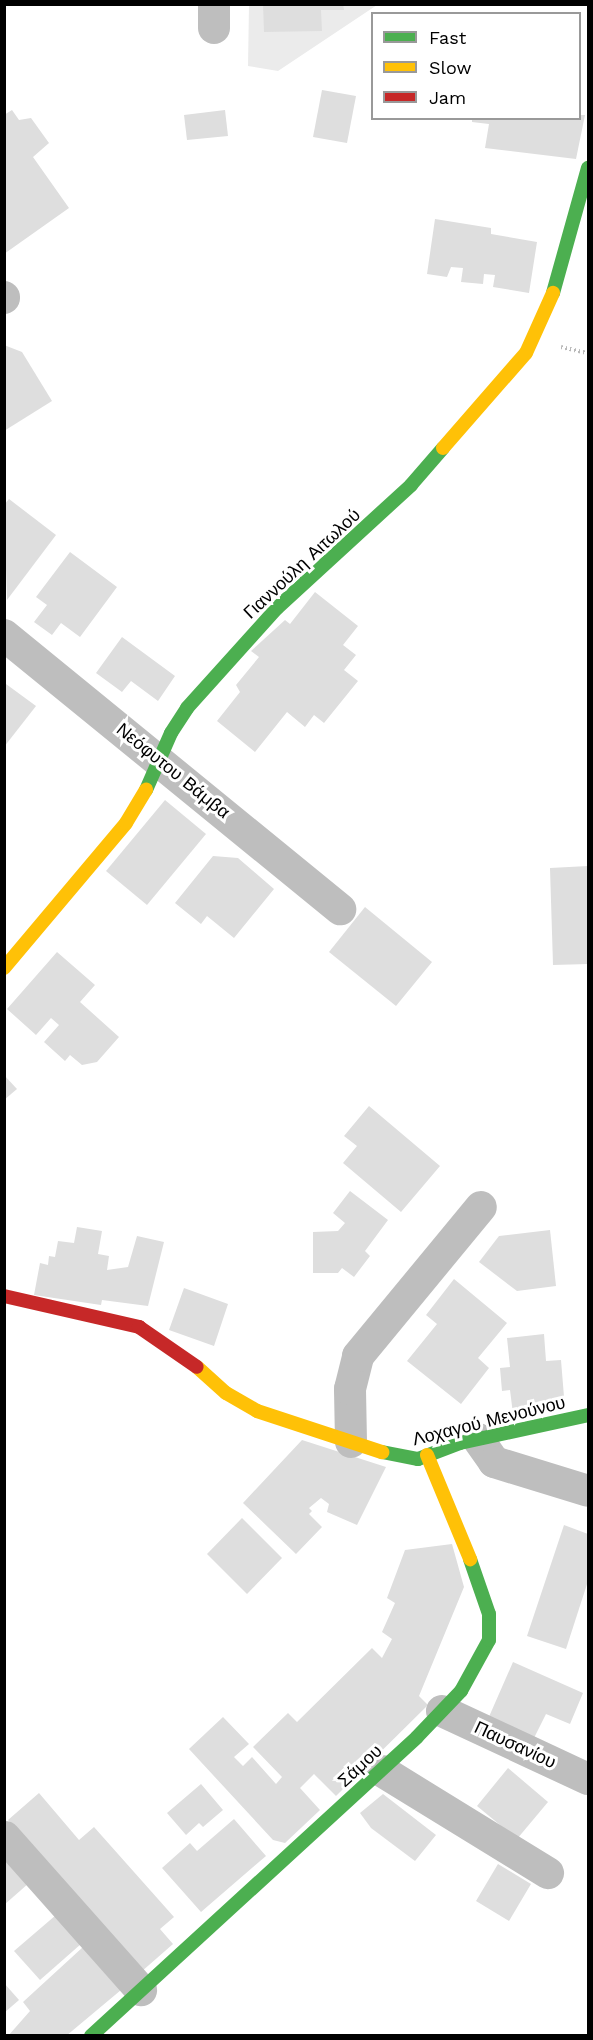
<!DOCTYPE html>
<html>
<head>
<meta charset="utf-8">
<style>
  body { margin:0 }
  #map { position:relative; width:593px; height:2040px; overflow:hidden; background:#fff; font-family:"Work Sans",sans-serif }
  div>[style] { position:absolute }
  .green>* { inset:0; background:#ebebeb }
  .building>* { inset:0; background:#dedede }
  .path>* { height:4px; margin-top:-2px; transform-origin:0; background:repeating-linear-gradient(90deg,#b9b9b9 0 1.5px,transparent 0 4.5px) }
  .street>* { height:32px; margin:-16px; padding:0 16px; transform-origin:16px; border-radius:16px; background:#bebebe }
  .fast>* { height:14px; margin:-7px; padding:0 7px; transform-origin:7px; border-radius:7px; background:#4caf50 }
  .slow>* { height:14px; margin:-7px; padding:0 7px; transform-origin:7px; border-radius:7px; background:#ffc107 }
  .jam>* { height:14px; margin:-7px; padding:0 7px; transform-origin:7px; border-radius:7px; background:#c62828 }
  span { translate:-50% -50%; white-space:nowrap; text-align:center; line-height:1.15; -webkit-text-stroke:6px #fff; paint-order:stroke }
  .street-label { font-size:18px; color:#000 }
  .frame { position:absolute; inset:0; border:6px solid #000; pointer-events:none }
  .legend { position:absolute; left:371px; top:12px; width:210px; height:108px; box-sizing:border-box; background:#fff; border:2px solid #999; margin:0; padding:8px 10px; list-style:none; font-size:18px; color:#000 }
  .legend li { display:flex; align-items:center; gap:12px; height:30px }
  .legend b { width:30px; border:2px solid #999 }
</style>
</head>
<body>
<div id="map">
  <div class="green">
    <i style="clip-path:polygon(249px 5px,377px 5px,278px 71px,248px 66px)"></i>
  </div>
  <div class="building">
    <i style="clip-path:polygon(263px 4px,343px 4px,344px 10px,321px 10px,322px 31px,264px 32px)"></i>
    <i style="clip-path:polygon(322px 90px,356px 96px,347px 143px,313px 137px)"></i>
    <i style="clip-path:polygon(12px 110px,19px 120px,31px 118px,49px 143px,33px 157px,69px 208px,4px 254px,4px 115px)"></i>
    <i style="clip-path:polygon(225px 110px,228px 136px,187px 140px,184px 115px)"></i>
    <i style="clip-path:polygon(580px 115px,585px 115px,576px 159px,485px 148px,489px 124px,472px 122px,472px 118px,580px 118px)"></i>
    <i style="clip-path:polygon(435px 219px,491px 228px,491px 234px,537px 242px,529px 293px,493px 287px,495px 275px,484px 274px,483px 284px,461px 282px,463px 268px,451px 267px,447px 277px,427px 274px)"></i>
    <i style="clip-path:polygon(4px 345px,22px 352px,52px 401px,4px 431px)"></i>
    <i style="clip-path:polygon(9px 499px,56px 535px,7px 600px,4px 505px)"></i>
    <i style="clip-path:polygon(70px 552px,117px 587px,80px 637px,61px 623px,52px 635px,34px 622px,47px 605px,36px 597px)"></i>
    <i style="clip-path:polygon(315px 592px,358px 626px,343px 645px,356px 655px,344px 670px,358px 681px,324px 723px,314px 715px,305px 727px,287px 712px,255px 752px,217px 721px,240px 692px,236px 685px,259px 657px,251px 651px,285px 620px,290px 624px)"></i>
    <i style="clip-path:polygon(122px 637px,175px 676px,158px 701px,131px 681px,122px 692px,96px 673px)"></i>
    <i style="clip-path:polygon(6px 684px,36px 706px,4px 747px,4px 685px)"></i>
    <i style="clip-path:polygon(165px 800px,206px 834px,147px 905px,106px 871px)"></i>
    <i style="clip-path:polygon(213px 856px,238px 858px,274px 889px,234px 938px,207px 916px,201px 924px,175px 903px)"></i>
    <i style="clip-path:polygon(588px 866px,588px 964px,553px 965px,550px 868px)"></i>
    <i style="clip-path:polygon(365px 907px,432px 962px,396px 1006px,329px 952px)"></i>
    <i style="clip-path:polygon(57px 952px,95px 985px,80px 1002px,119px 1037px,97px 1062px,82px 1065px,70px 1055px,65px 1061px,44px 1042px,59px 1025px,51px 1018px,36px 1035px,7px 1009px)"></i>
    <i style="clip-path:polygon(4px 1075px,17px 1089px,4px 1100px)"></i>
    <i style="clip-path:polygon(369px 1106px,440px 1166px,401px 1212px,343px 1163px,357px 1146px,344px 1136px)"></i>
    <i style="clip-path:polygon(350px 1191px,388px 1220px,365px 1251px,370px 1256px,354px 1277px,342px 1268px,338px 1273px,313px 1273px,313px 1232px,338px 1231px,345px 1223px,333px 1213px)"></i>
    <i style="clip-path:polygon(77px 1227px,102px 1231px,98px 1254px,109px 1256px,107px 1270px,128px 1267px,137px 1236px,164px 1242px,148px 1306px,102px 1300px,101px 1305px,34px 1295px,40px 1263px,48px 1265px,49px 1256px,55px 1257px,58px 1241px,74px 1243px)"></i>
    <i style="clip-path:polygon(550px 1230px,556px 1286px,517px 1291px,479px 1262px,499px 1236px)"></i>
    <i style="clip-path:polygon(454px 1279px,507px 1323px,478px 1358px,489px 1368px,461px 1404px,407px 1361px,437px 1324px,426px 1315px)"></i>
    <i style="clip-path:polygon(184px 1288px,228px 1304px,214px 1346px,169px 1330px)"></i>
    <i style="clip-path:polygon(544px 1334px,546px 1361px,561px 1360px,565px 1409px,513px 1414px,510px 1390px,502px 1391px,500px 1368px,510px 1367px,507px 1338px)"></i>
    <i style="clip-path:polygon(302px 1440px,386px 1467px,357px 1525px,327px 1512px,329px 1504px,321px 1498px,309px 1508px,312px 1511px,309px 1514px,322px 1527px,296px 1554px,243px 1503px)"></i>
    <i style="clip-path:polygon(242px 1518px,282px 1558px,247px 1594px,207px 1554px)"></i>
    <i style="clip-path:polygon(564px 1525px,588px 1534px,588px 1581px,566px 1649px,527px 1636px)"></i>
    <i style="clip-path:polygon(452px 1544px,464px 1587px,419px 1696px,428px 1705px,336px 1796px,314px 1774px,300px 1788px,320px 1810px,285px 1843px,273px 1840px,189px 1749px,223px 1717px,249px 1744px,234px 1757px,243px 1766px,252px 1757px,276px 1784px,282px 1777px,253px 1747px,288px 1713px,297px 1722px,372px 1648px,382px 1658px,392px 1639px,382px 1632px,395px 1603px,387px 1598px,405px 1550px)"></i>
    <i style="clip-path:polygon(513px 1662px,583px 1693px,570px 1724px,546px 1714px,533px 1740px,488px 1719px)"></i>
    <i style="clip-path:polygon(508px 1768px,548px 1802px,517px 1839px,477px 1806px)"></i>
    <i style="clip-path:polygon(201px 1784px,223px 1810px,203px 1827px,199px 1823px,186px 1835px,167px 1813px)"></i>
    <i style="clip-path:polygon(39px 1793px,79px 1840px,94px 1827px,174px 1917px,160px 1929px,173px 1944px,141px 1972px,8px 1820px)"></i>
    <i style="clip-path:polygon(383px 1794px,436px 1835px,415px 1861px,371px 1828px,360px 1813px)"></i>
    <i style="clip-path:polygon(234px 1819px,266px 1856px,201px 1912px,162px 1868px,190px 1843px,197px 1851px)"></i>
    <i style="clip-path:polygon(4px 1856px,29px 1883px,4px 1905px)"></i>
    <i style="clip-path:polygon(498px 1864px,531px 1884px,509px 1921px,476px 1901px)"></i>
    <i style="clip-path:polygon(56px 1915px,81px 1944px,40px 1980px,14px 1951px)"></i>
    <i style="clip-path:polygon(83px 1947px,121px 1990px,66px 2036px,8px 2036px,30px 2011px,23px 2002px)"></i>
    <i style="clip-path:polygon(4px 1983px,19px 2000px,4px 2013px)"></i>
  </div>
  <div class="path">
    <i style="left:561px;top:347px;width:28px;rotate:13deg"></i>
  </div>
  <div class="street">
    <i style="left:214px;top:28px;width:24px;rotate:-90deg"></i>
    <i style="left:4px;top:297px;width:1px;rotate:90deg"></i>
    <i style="left:4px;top:635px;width:434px;rotate:39.2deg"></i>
    <i style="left:478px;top:1439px;width:28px;rotate:55deg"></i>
    <i style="left:494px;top:1462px;width:98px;rotate:17.1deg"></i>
    <i style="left:351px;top:1442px;width:53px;rotate:-91.1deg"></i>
    <i style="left:350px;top:1389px;width:34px;rotate:-76deg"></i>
    <i style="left:358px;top:1356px;width:193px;rotate:-50.5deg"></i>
    <i style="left:442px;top:1711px;width:161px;rotate:25deg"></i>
    <i style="left:382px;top:1771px;width:195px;rotate:31.6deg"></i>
    <i style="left:5px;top:1837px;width:205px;rotate:48.4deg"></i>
  </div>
  <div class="fast">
    <i style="left:553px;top:293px;width:130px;rotate:-74.4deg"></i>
    <i style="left:146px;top:790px;width:62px;rotate:-66.3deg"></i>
    <i style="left:171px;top:733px;width:30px;rotate:-57deg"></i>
    <i style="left:187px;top:708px;width:135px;rotate:-48deg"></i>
    <i style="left:277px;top:608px;width:182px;rotate:-42.5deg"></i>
    <i style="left:411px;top:485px;width:49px;rotate:-49.1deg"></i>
    <i style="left:382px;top:1452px;width:37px;rotate:11deg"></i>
    <i style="left:418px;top:1459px;width:45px;rotate:-20.9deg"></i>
    <i style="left:460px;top:1443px;width:131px;rotate:-12.3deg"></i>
    <i style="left:91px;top:2036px;width:442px;rotate:-42.5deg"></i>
    <i style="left:417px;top:1737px;width:64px;rotate:-46.3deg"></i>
    <i style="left:461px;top:1691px;width:58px;rotate:-61.2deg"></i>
    <i style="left:489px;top:1640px;width:26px;rotate:-90deg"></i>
    <i style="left:489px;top:1614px;width:58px;rotate:-109.1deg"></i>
  </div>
  <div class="slow">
    <i style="left:443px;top:448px;width:126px;rotate:-48.9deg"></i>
    <i style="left:526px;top:353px;width:66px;rotate:-65.8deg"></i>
    <i style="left:4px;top:968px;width:189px;rotate:-49.9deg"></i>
    <i style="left:126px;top:823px;width:39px;rotate:-59deg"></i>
    <i style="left:197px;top:1367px;width:39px;rotate:42deg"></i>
    <i style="left:226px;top:1393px;width:36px;rotate:30deg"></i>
    <i style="left:257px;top:1411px;width:132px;rotate:18.2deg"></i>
    <i style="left:427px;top:1455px;width:113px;rotate:67.5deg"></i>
  </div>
  <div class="jam">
    <i style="left:4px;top:1296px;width:139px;rotate:12.9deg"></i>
    <i style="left:139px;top:1327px;width:70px;rotate:34.6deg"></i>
  </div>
  <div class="street-label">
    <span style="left:302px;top:564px;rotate:-43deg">Γιαννούλη Αιτωλού</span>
    <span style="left:173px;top:771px;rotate:39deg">Νεόφυτου Βάμβα</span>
    <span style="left:489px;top:1421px;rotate:-14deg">Λοχαγού Μενούνου</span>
    <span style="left:515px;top:1745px;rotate:25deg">Παυσανίου</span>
    <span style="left:360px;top:1766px;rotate:-43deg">Σάμου</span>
  </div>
  <div class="frame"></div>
  <ul class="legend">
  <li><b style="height:8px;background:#4caf50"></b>Fast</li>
  <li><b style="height:8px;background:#ffc107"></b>Slow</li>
  <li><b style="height:8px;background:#c62828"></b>Jam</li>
  </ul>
</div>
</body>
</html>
